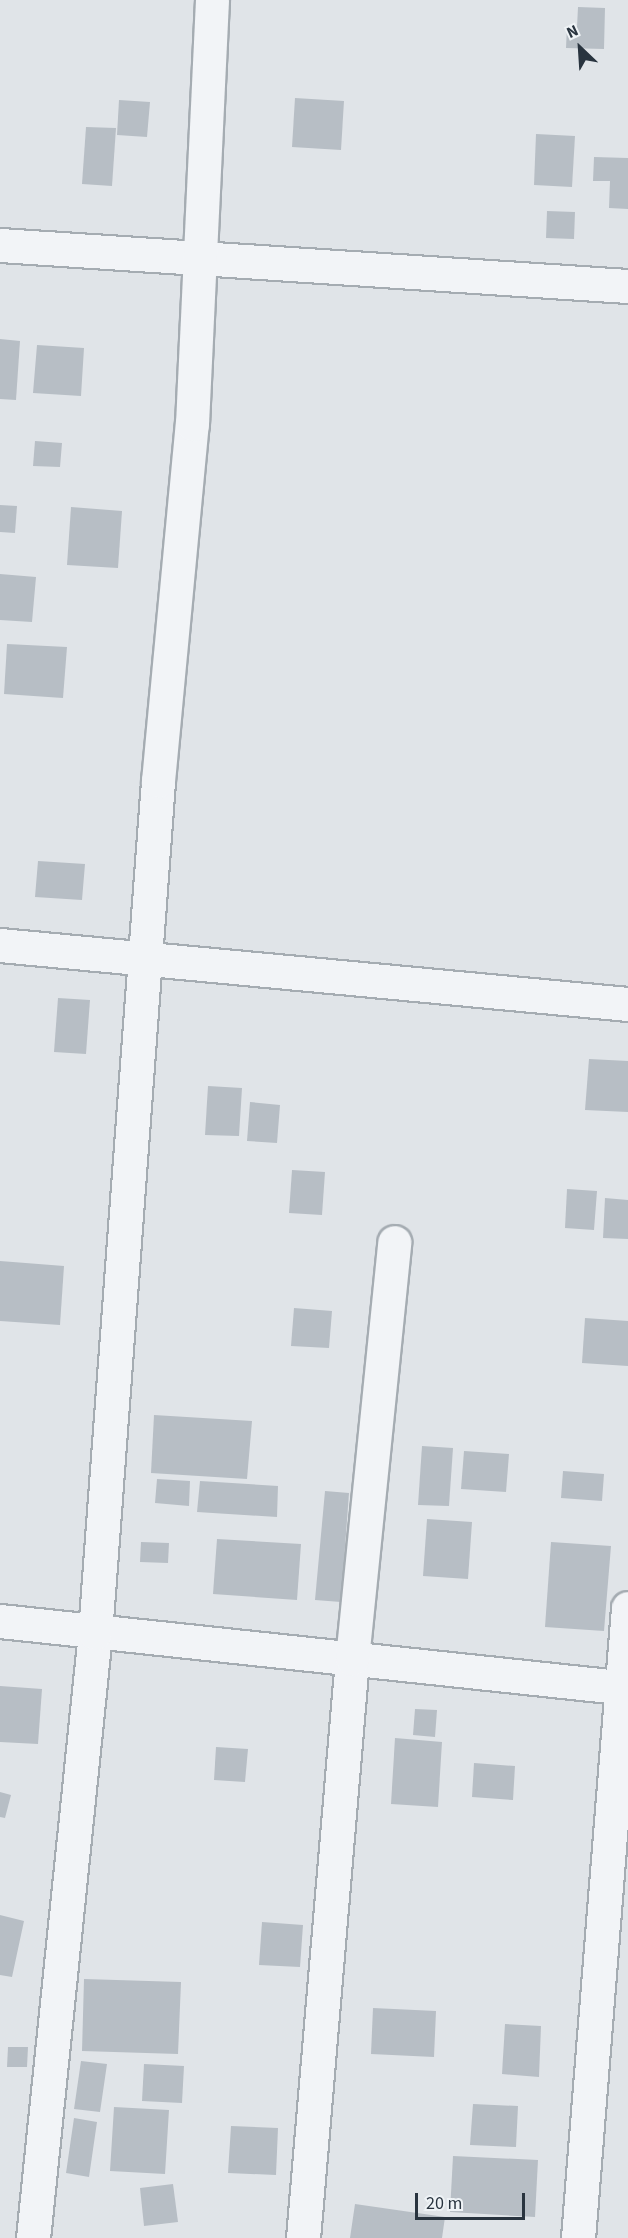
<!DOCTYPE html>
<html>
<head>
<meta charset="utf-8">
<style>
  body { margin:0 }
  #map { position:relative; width:628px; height:2238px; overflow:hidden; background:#e0e4e8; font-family:"Source Sans 3",sans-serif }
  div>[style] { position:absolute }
  .building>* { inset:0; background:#b7bec5 }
  .roads { filter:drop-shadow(2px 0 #a5acb2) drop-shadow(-2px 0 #a5acb2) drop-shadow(0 2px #a5acb2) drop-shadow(0 -2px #a5acb2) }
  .minor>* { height:33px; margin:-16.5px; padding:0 16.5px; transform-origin:16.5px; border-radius:16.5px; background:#f2f4f7 }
  .tertiary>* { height:33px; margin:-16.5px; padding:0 16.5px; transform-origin:16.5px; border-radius:16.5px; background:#f2f4f7 }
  span { translate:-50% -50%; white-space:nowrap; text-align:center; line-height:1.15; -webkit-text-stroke:6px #eff3f6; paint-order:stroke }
  .north { position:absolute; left:550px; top:18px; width:60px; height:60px; -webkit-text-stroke:4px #eff3f6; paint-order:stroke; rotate:335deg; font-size:16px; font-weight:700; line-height:24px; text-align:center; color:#29343f }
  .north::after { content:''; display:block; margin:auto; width:21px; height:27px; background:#29343f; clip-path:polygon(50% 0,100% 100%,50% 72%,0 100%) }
  .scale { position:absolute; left:415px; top:2193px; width:110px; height:27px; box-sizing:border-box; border:3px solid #29343f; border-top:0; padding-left:8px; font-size:18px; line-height:21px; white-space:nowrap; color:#29343f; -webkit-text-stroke:4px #eff3f6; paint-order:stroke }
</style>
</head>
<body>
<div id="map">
  <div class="building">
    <i style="clip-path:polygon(578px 7px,605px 8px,604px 49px,566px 48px,567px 26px,577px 27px)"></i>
    <i style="clip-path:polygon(295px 98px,344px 101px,341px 150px,292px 147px)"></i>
    <i style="clip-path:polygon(119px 100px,150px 102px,147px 137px,117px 135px)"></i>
    <i style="clip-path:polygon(86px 127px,116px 128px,112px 186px,82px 184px)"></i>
    <i style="clip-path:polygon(536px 134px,575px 136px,572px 187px,534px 185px)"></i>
    <i style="clip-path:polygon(594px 157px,628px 158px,628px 209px,609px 208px,610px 181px,593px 181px)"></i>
    <i style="clip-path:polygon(547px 211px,575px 212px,574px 239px,546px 238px)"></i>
    <i style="clip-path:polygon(0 339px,20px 341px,16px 400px,0 399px)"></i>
    <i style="clip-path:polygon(37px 345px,84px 348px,81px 396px,33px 393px)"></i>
    <i style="clip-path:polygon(35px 441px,62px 443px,60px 467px,33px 466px)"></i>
    <i style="clip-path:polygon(0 505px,17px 506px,15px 533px,0 532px)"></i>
    <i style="clip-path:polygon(71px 507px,122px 511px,118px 568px,67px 565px)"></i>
    <i style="clip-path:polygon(0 574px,36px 577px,32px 622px,0 620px)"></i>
    <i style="clip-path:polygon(7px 644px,67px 647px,63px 698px,4px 694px)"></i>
    <i style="clip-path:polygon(38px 861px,85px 864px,82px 900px,35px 897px)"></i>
    <i style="clip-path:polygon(58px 998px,90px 1000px,86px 1054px,54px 1052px)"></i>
    <i style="clip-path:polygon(589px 1059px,628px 1061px,628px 1112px,585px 1110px)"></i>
    <i style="clip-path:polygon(208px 1086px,242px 1088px,239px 1136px,205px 1135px)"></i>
    <i style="clip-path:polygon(250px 1102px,280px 1105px,277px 1143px,247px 1141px)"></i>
    <i style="clip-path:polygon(292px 1170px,325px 1172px,322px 1215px,289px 1213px)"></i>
    <i style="clip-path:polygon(567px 1189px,597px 1191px,594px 1230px,565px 1228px)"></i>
    <i style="clip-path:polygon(605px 1198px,628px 1200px,628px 1239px,603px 1238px)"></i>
    <i style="clip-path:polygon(0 1261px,64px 1266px,60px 1325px,0 1321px)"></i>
    <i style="clip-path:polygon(294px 1308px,332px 1311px,329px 1348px,291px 1346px)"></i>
    <i style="clip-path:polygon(585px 1318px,628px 1321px,628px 1366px,582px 1363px)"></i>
    <i style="clip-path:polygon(154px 1415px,252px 1421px,247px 1479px,151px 1473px)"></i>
    <i style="clip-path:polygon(422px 1446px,453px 1448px,449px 1506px,418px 1505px)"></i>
    <i style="clip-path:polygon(464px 1451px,509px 1454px,506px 1492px,461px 1489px)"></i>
    <i style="clip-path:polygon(563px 1471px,604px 1474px,602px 1501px,561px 1498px)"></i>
    <i style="clip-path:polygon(157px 1479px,190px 1481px,189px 1506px,155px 1503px)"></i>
    <i style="clip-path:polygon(200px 1481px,278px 1486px,277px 1517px,197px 1512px)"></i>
    <i style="clip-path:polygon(325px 1491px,349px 1493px,341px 1602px,315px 1600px)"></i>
    <i style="clip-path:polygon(427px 1519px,472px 1522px,468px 1579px,423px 1576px)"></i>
    <i style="clip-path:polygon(217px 1539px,301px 1544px,297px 1600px,213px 1594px)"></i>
    <i style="clip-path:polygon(141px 1542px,169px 1543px,168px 1563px,140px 1562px)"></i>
    <i style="clip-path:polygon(551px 1542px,611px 1546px,604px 1631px,545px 1627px)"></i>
    <i style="clip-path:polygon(0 1686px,42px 1689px,38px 1744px,0 1742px)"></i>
    <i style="clip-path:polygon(415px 1709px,437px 1710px,435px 1737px,413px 1735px)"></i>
    <i style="clip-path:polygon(395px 1738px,442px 1742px,438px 1807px,391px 1804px)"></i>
    <i style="clip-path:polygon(216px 1747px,248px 1749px,245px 1782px,214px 1780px)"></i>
    <i style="clip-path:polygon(474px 1763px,515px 1766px,513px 1800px,472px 1797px)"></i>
    <i style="clip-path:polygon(0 1792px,11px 1795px,5px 1818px,0 1817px)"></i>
    <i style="clip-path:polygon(0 1915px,24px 1921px,12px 1977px,0 1975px)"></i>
    <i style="clip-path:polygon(262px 1922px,303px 1925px,300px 1967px,259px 1965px)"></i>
    <i style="clip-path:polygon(84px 1979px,181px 1982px,178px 2054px,82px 2051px)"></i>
    <i style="clip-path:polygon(373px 2008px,436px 2011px,434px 2057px,371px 2054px)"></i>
    <i style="clip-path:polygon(505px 2024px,541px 2026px,539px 2077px,502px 2074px)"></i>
    <i style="clip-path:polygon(8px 2047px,28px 2047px,27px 2067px,7px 2067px)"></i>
    <i style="clip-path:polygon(81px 2061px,107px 2064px,100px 2112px,74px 2109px)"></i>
    <i style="clip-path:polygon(144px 2064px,184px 2066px,182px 2103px,142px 2101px)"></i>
    <i style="clip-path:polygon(473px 2104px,518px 2106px,516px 2147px,470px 2145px)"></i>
    <i style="clip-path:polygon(114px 2107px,169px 2110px,165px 2174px,110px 2171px)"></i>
    <i style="clip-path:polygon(74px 2118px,97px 2122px,89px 2177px,66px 2173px)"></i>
    <i style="clip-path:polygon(231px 2126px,278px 2128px,276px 2175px,228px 2173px)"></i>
    <i style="clip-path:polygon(453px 2156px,538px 2160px,535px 2217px,450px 2212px)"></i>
    <i style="clip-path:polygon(173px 2184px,178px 2222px,144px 2226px,140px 2188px)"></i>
    <i style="clip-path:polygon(355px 2204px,445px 2217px,442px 2238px,350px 2238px)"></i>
  </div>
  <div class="roads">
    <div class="minor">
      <i style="left:0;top:245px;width:629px;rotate:3.74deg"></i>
      <i style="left:0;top:1621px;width:632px;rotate:6.09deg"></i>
      <i style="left:33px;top:2238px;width:608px;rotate:-84.15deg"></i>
      <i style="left:95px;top:1633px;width:854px;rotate:-85.77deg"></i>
      <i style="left:158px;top:781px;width:359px;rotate:-84.6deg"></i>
      <i style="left:192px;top:424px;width:424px;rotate:-87.3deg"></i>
      <i style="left:303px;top:2238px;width:581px;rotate:-85.16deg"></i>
      <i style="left:352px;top:1659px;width:419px;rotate:-84.2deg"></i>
      <i style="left:578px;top:2238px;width:632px;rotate:-85.46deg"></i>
    </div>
    <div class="tertiary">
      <i style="left:0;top:945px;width:631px;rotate:5.37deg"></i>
    </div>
  </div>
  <div class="north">N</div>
  <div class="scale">20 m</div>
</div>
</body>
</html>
